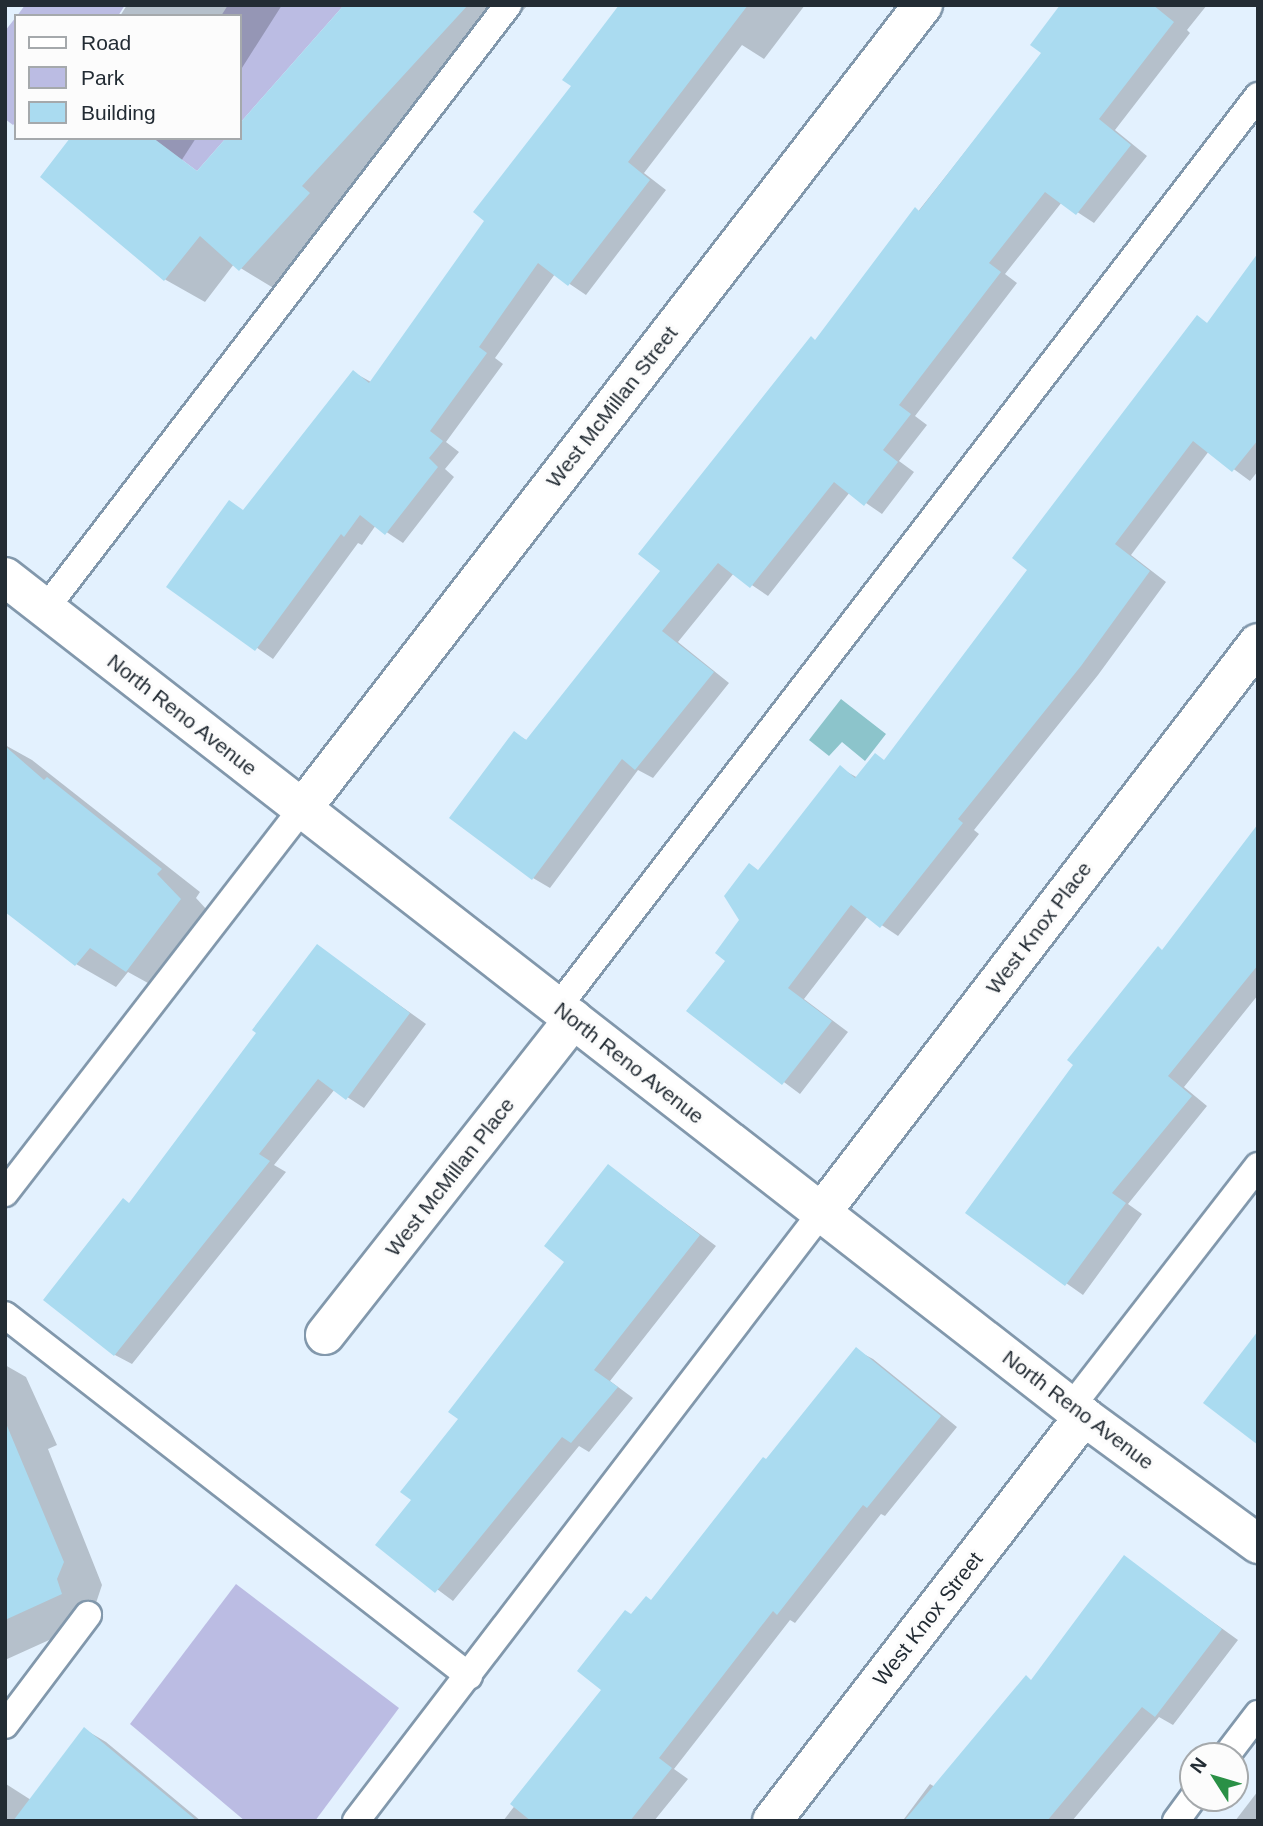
<!DOCTYPE html>
<html>
<head>
<meta charset="utf-8">
<style>
  body { margin:0 }
  #map { position:relative; width:1263px; height:1826px; overflow:hidden; background:#e3f1fe; font-family:Helvetica,sans-serif }
  div>[style] { position:absolute }
  .green>* { inset:0; background:#bbbce3 }
  .water>* { inset:0; background:#8cc4cb }
  .shadow>* { inset:0; background:#0003 }
  .building>* { inset:0; background:#aadbf0 }
  .roads { filter:drop-shadow(2px 0 #8298ac) drop-shadow(-2px 0 #8298ac) drop-shadow(0 2px #8298ac) drop-shadow(0 -2px #8298ac) }
  .lane>* { height:26px; margin:-13px; padding:0 13px; transform-origin:13px; border-radius:13px; background:#fff }
  .street>* { height:38px; margin:-19px; padding:0 19px; transform-origin:19px; border-radius:19px; background:#fff }
  span { translate:-50% -50%; white-space:nowrap; text-align:center; line-height:1.15; -webkit-text-stroke:6px #fcfcfc; paint-order:stroke }
  .street-label { font-size:21px; color:#232c34 }
  .frame { position:absolute; inset:0; border:7px solid #232c34; pointer-events:none }
  .legend { position:absolute; left:14px; top:14px; width:228px; height:126px; box-sizing:border-box; background:#fcfcfc; border:2px solid #a5a9ac; margin:0; padding:9px 12px; list-style:none; font-size:21px; color:#232c34 }
  .legend li { display:flex; align-items:center; gap:14px; height:35px }
  .legend b { width:35px; border:2px solid #a5a9ac }
  .north { position:absolute; left:1179px; top:1742px; width:70px; height:70px; box-sizing:border-box; background:#fcfcfc; border:2px solid #a5a9ac; border-radius:50%; rotate:307deg; font-size:19px; font-weight:700; line-height:28px; text-align:center; color:#232c34 }
  .north::after { content:''; display:block; margin:auto; width:24px; height:32px; background:#2a9046; clip-path:polygon(50% 0,100% 100%,50% 72%,0 100%) }
</style>
</head>
<body>
<div id="map">
  <div class="green">
    <i style="clip-path:polygon(25px 5px,125px 5px,118px 16px,17px 16px)"></i>
    <i style="clip-path:polygon(228px 5px,344px 5px,240px 123px,240px 16px,221px 16px)"></i>
    <i style="clip-path:polygon(16px 17px,16px 122px,13px 125px,5px 119px,5px 31px)"></i>
    <i style="clip-path:polygon(153px 138px,226px 138px,197px 171px)"></i>
    <i style="clip-path:polygon(236px 1584px,399px 1708px,315px 1821px,245px 1821px,130px 1724px)"></i>
  </div>
  <div class="water">
    <i style="clip-path:polygon(841px 699px,886px 734px,865px 761px,842px 742px,829px 756px,809px 740px)"></i>
  </div>
  <div class="shadow">
    <i style="clip-path:polygon(127px 5px,282px 5px,240px 71px,240px 16px,120px 16px)"></i>
    <i style="clip-path:polygon(346px 5px,528px 5px,340px 209px,280px 292px,234px 264px,205px 302px,166px 280px,130px 250px,240px 138px,240px 125px)"></i>
    <i style="clip-path:polygon(654px 5px,805px 5px,764px 59px,742px 45px,644px 173px,666px 190px,586px 295px,555px 274px,495px 358px,503px 364px,446px 442px,459px 452px,445px 469px,454px 477px,403px 543px,376px 525px,362px 545px,358px 543px,273px 659px,168px 586px,244px 511px,353px 372px,371px 382px)"></i>
    <i style="clip-path:polygon(1063px 5px,1207px 5px,1187px 30px,1190px 33px,1115px 130px,1147px 156px,1094px 223px,1062px 202px,1005px 274px,1017px 283px,915px 416px,927px 425px,899px 461px,914px 472px,882px 514px,850px 492px,768px 596px,734px 573px,678px 642px,729px 683px,653px 778px,638px 770px,550px 888px,533px 878px,514px 733px,528px 741px,663px 571px,816px 341px,1043px 53px)"></i>
    <i style="clip-path:polygon(72px 138px,196px 138px,130px 240px)"></i>
    <i style="clip-path:polygon(1258px 256px,1258px 471px,1250px 481px,1209px 451px,1131px 555px,1166px 582px,1098px 675px,974px 830px,979px 834px,898px 936px,868px 916px,804px 999px,848px 1032px,800px 1094px,688px 1011px,728px 960px,760px 871px,840px 768px,858px 778px,885px 761px,1030px 569px,1197px 317px,1208px 324px)"></i>
    <i style="clip-path:polygon(5px 745px,32px 760px,200px 892px,196px 898px,219px 923px,166px 993px,128px 972px,116px 987px,76px 964px,5px 910px)"></i>
    <i style="clip-path:polygon(1258px 827px,1258px 995px,1184px 1087px,1207px 1106px,1128px 1204px,1142px 1214px,1083px 1295px,967px 1213px)"></i>
    <i style="clip-path:polygon(317px 946px,426px 1024px,364px 1108px,335px 1089px,274px 1165px,286px 1172px,132px 1364px,115px 1355px,130px 1204px,258px 1032px)"></i>
    <i style="clip-path:polygon(608px 1166px,716px 1246px,610px 1381px,633px 1398px,589px 1452px,579px 1446px,453px 1601px,378px 1545px,414px 1500px,460px 1419px,567px 1262px)"></i>
    <i style="clip-path:polygon(856px 1350px,873px 1359px,957px 1427px,885px 1516px,881px 1514px,795px 1623px,790px 1620px,674px 1769px,688px 1779px,654px 1821px,503px 1821px,604px 1690px,632px 1616px,652px 1601px)"></i>
    <i style="clip-path:polygon(5px 1365px,26px 1377px,57px 1445px,48px 1449px,102px 1585px,96px 1603px,100px 1617px,5px 1660px)"></i>
    <i style="clip-path:polygon(1124px 1558px,1238px 1640px,1173px 1725px,1159px 1717px,1072px 1821px,904px 1819px,930px 1784px,935px 1787px,1033px 1681px)"></i>
    <i style="clip-path:polygon(84px 1729px,106px 1742px,201px 1821px,5px 1821px,6px 1784px,31px 1800px)"></i>
    <i style="clip-path:polygon(1258px 1791px,1258px 1821px,1235px 1821px)"></i>
  </div>
  <div class="building">
    <i style="clip-path:polygon(344px 5px,468px 5px,302px 186px,310px 193px,239px 271px,200px 236px,164px 281px,40px 177px,70px 138px,153px 138px,197px 171px,226px 138px,240px 138px,240px 123px)"></i>
    <i style="clip-path:polygon(619px 5px,748px 5px,628px 162px,650px 180px,568px 286px,538px 263px,479px 347px,487px 353px,430px 431px,443px 441px,429px 458px,438px 467px,385px 535px,360px 515px,344px 537px,341px 534px,255px 651px,166px 587px,229px 500px,243px 510px,353px 370px,369px 383px,484px 221px,473px 212px,571px 86px,562px 80px)"></i>
    <i style="clip-path:polygon(1060px 5px,1153px 5px,1174px 22px,1099px 119px,1131px 145px,1076px 215px,1045px 192px,989px 263px,1001px 272px,899px 405px,911px 414px,883px 450px,898px 462px,864px 506px,834px 482px,750px 588px,718px 563px,662px 631px,714px 672px,635px 770px,622px 759px,532px 880px,449px 818px,514px 731px,526px 740px,660px 571px,638px 554px,811px 336px,815px 340px,915px 207px,919px 211px,1041px 53px,1030px 45px)"></i>
    <i style="clip-path:polygon(1258px 253px,1258px 440px,1232px 472px,1193px 441px,1115px 544px,1150px 571px,1081px 666px,958px 819px,963px 823px,880px 928px,851px 905px,788px 988px,832px 1021px,782px 1085px,686px 1011px,725px 961px,715px 953px,739px 920px,724px 896px,749px 863px,758px 870px,840px 765px,855px 778px,875px 753px,884px 760px,1027px 570px,1012px 558px,1197px 315px,1207px 323px)"></i>
    <i style="clip-path:polygon(5px 746px,44px 780px,47px 777px,162px 869px,157px 874px,181px 899px,126px 972px,90px 948px,75px 966px,5px 912px)"></i>
    <i style="clip-path:polygon(1258px 824px,1258px 965px,1168px 1076px,1192px 1096px,1112px 1193px,1126px 1203px,1065px 1286px,965px 1213px,1073px 1065px,1067px 1060px,1158px 946px,1162px 950px)"></i>
    <i style="clip-path:polygon(317px 944px,410px 1013px,346px 1100px,318px 1079px,259px 1154px,270px 1161px,114px 1356px,43px 1300px,123px 1198px,129px 1203px,256px 1033px,252px 1030px)"></i>
    <i style="clip-path:polygon(608px 1164px,700px 1235px,594px 1370px,618px 1387px,571px 1443px,562px 1437px,435px 1593px,375px 1545px,411px 1500px,400px 1492px,458px 1419px,448px 1412px,564px 1262px,544px 1246px)"></i>
    <i style="clip-path:polygon(1258px 1331px,1258px 1445px,1203px 1403px)"></i>
    <i style="clip-path:polygon(856px 1347px,941px 1416px,867px 1508px,863px 1505px,777px 1615px,773px 1611px,659px 1758px,672px 1768px,630px 1821px,531px 1821px,510px 1804px,601px 1690px,577px 1671px,625px 1610px,631px 1614px,646px 1596px,651px 1600px,763px 1457px,766px 1459px)"></i>
    <i style="clip-path:polygon(5px 1421px,64px 1562px,57px 1579px,62px 1594px,5px 1620px)"></i>
    <i style="clip-path:polygon(1124px 1555px,1222px 1629px,1155px 1717px,1142px 1707px,1047px 1821px,904px 1821px,1026px 1675px,1031px 1680px)"></i>
    <i style="clip-path:polygon(84px 1727px,197px 1821px,13px 1821px)"></i>
  </div>
  <div class="roads">
    <div class="lane">
      <i style="left:46px;top:608px;width:760px;rotate:-52.54deg"></i>
      <i style="left:558px;top:1007px;width:1149px;rotate:-52.46deg"></i>
      <i style="left:5px;top:1193px;width:485px;rotate:-52.3deg"></i>
      <i style="left:5px;top:1315px;width:588px;rotate:37.88deg"></i>
      <i style="left:1071px;top:1407px;width:305px;rotate:-52.2deg"></i>
      <i style="left:5px;top:1725px;width:138px;rotate:-53deg"></i>
      <i style="left:1226px;top:1756px;width:53px;rotate:-52.7deg"></i>
      <i style="left:356px;top:1821px;width:765px;rotate:-52.59deg"></i>
      <i style="left:1176px;top:1821px;width:29px;rotate:-54deg"></i>
    </div>
    <div class="street">
      <i style="left:5px;top:577px;width:1351px;rotate:37.9deg"></i>
      <i style="left:1071px;top:1407px;width:232px;rotate:36.2deg"></i>
      <i style="left:302px;top:809px;width:1016px;rotate:-52.32deg"></i>
      <i style="left:821px;top:1213px;width:718px;rotate:-52.52deg"></i>
      <i style="left:325px;top:1335px;width:402px;rotate:-51.8deg"></i>
      <i style="left:772px;top:1821px;width:511px;rotate:-52.39deg"></i>
    </div>
  </div>
  <div class="street-label">
    <span style="left:612px;top:407px;rotate:-52deg">West McMillan Street</span>
    <span style="left:182px;top:715px;rotate:38deg">North Reno Avenue</span>
    <span style="left:1039px;top:928px;rotate:-53deg">West Knox Place</span>
    <span style="left:629px;top:1063px;rotate:38deg">North Reno Avenue</span>
    <span style="left:450px;top:1177px;rotate:-52deg">West McMillan Place</span>
    <span style="left:1078px;top:1410px;rotate:37deg">North Reno Avenue</span>
    <span style="left:928px;top:1619px;rotate:-52deg">West Knox Street</span>
  </div>
  <div class="frame"></div>
  <ul class="legend">
  <li><b style="height:9px;background:#fff"></b>Road</li>
  <li><b style="height:19px;background:#bbbce3"></b>Park</li>
  <li><b style="height:19px;background:#aadbf0"></b>Building</li>
  </ul>
  <div class="north">N</div>
</div>
</body>
</html>
